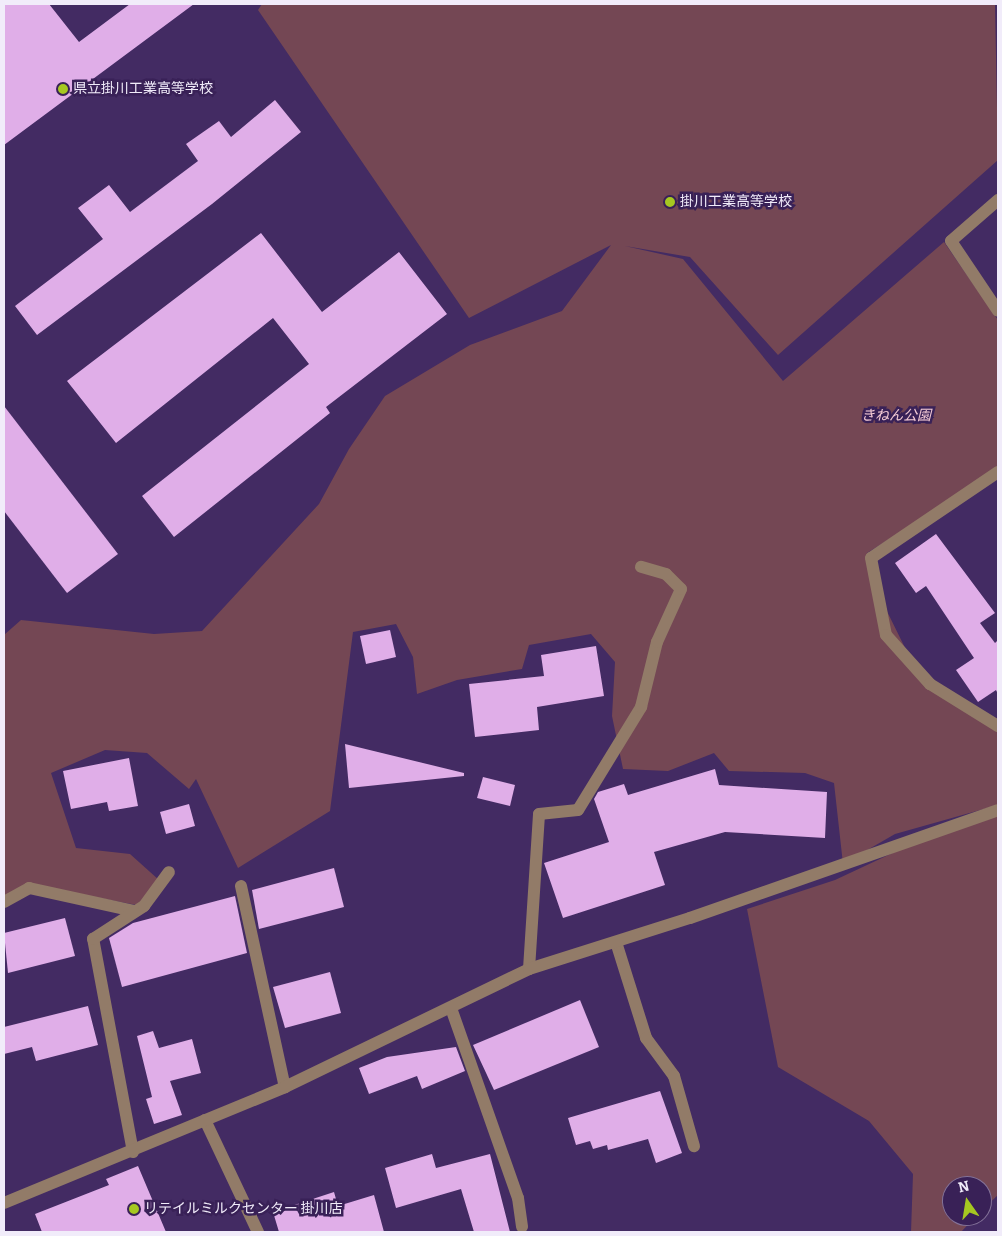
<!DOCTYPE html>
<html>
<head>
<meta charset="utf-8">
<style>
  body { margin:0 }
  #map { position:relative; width:1002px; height:1236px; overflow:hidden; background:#432b63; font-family:Bitter,"Noto Sans JP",serif }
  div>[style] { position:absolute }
  .green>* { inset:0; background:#744754 }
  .building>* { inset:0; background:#e0aee8 }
  .minor>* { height:12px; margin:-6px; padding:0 6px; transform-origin:6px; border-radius:6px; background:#927b68 }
  .dots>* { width:14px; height:14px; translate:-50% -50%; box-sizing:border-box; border:2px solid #392157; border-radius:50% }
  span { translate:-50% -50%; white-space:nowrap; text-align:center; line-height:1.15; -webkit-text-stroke:5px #392157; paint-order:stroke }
  .poi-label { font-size:14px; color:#f1ecfa }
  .left { translate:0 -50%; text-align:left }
  .park-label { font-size:14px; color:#f4cbd5; font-style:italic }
  .frame { position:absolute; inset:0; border:5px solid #f1ecfa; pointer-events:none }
  .north { position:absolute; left:942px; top:1176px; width:50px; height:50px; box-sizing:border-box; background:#392157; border:1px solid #837298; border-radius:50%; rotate:347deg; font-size:14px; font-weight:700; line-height:20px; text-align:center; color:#f1ecfa }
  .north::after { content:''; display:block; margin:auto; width:18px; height:22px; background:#a6c821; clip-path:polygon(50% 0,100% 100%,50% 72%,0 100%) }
</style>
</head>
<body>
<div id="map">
  <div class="green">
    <i style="clip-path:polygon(262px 4px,995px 4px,998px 160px,778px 355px,690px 257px,625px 246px,683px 259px,783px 381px,944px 242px,998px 320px,998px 470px,867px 553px,877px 591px,913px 664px,998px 730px,998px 805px,895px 834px,843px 864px,834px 783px,805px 773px,729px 771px,714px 753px,668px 771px,623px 769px,612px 716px,615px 662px,591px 634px,529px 645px,522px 669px,457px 680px,417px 694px,413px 657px,396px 624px,353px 632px,330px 811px,238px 868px,196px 779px,189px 789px,147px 753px,105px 750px,51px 773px,76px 848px,130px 854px,159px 880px,137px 905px,25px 884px,4px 899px,4px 635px,21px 620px,154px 634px,202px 631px,319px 504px,349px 449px,385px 396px,470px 345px,562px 311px,611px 245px,469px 318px,258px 10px)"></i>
    <i style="clip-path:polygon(998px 810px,998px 1195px,982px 1210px,982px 1186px,952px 1186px,952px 1216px,976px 1216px,961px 1232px,911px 1232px,913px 1174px,869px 1121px,778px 1067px,747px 909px,835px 880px,946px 828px)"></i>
  </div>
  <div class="building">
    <i style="clip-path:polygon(4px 4px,49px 4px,79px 42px,130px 4px,194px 4px,4px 145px)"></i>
    <i style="clip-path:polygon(275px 100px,301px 132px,212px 204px,37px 335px,15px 306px,103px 239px,78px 208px,109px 185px,130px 212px,198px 161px,186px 144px,219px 121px,231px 137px)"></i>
    <i style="clip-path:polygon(261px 233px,322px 312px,399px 252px,447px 314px,326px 407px,330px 413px,174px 537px,142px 496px,309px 364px,273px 318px,116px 443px,67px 381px)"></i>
    <i style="clip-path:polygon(4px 406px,118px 554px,67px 593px,4px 511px)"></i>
    <i style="clip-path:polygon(936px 534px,995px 613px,980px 623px,995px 643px,998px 640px,998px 694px,996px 690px,978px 702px,956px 670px,974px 658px,926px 586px,916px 593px,895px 563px)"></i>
    <i style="clip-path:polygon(390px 630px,396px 657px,366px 664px,360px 636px)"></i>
    <i style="clip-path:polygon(596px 646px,604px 696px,537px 707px,539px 730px,475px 737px,469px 684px,544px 676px,541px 655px)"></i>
    <i style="clip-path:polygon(345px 744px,464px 773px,464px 776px,349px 788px)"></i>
    <i style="clip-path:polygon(129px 758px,138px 806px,109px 811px,107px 802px,71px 809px,63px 771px)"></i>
    <i style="clip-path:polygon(715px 769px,719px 785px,827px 792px,825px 838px,725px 832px,654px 852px,665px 885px,563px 918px,544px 863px,609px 842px,594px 799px,598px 792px,624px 784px,628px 795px)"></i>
    <i style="clip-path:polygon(483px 777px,515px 785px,510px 806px,477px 798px)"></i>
    <i style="clip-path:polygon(189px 804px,195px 826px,166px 834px,160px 812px)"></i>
    <i style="clip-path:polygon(334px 868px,344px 907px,259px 929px,252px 890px)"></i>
    <i style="clip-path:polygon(235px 896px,247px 953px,122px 987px,109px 938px,133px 923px)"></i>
    <i style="clip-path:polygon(65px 918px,75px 956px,8px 973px,4px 933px)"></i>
    <i style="clip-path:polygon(330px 972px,341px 1013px,285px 1028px,273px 987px)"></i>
    <i style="clip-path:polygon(580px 1000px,599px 1047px,494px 1090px,473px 1045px)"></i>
    <i style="clip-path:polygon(88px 1006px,98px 1045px,36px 1061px,32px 1047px,4px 1054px,4px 1027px)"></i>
    <i style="clip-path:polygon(153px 1031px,159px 1048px,192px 1039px,201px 1073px,170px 1081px,182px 1115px,154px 1124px,146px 1099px,152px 1097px,137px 1036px)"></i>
    <i style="clip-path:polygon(456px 1047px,465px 1071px,422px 1089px,417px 1076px,369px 1094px,359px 1068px,387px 1057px)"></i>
    <i style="clip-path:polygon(660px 1091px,682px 1153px,656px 1163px,648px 1139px,608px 1150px,607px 1145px,593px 1149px,590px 1141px,576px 1145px,568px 1118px)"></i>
    <i style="clip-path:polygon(432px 1154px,436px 1168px,490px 1154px,510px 1232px,474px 1232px,461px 1189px,396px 1208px,385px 1168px)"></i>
    <i style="clip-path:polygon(138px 1166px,166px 1232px,42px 1232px,35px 1214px,109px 1185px,106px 1179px)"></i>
    <i style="clip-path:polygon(334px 1192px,338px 1206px,374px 1195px,384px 1232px,279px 1232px,273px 1212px)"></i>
  </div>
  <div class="minor">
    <i style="left:998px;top:200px;width:62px;rotate:138.9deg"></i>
    <i style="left:951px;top:241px;width:84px;rotate:56.1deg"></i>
    <i style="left:998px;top:472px;width:153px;rotate:145.9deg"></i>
    <i style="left:871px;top:558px;width:78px;rotate:79deg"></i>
    <i style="left:886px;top:635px;width:66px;rotate:48.1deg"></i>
    <i style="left:930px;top:684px;width:80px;rotate:31.7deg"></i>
    <i style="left:241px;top:886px;width:206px;rotate:77.7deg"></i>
    <i style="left:4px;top:902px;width:29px;rotate:-29deg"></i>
    <i style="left:29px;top:888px;width:107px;rotate:12.4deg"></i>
    <i style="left:616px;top:942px;width:101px;rotate:72.6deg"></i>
    <i style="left:646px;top:1038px;width:47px;rotate:53.6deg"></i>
    <i style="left:674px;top:1076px;width:73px;rotate:74.1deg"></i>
    <i style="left:529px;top:969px;width:155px;rotate:-86.3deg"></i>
    <i style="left:539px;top:814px;width:39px;rotate:-6deg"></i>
    <i style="left:578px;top:810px;width:121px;rotate:-58.5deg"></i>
    <i style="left:641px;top:707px;width:67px;rotate:-76.2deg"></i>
    <i style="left:657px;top:642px;width:58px;rotate:-65.6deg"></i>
    <i style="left:681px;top:589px;width:21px;rotate:-135deg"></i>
    <i style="left:666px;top:574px;width:26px;rotate:-164deg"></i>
    <i style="left:451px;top:1008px;width:201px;rotate:70.6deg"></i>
    <i style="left:518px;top:1198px;width:29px;rotate:82deg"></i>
    <i style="left:205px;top:1120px;width:124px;rotate:64.7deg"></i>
    <i style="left:133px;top:1152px;width:217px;rotate:-100.6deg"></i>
    <i style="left:93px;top:939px;width:61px;rotate:-32.9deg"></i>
    <i style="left:144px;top:906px;width:42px;rotate:-53.7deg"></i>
    <i style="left:4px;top:1203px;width:304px;rotate:-22.4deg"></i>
    <i style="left:285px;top:1087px;width:271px;rotate:-25.8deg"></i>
    <i style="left:529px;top:969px;width:169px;rotate:-17.6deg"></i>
    <i style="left:690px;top:918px;width:326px;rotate:-19.3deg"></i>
  </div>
  <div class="dots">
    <i style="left:63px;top:89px;background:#a6c821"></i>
    <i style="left:670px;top:202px;background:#a6c821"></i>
    <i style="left:134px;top:1209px;background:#a6c821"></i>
  </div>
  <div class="poi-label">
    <span class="left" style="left:73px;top:89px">県立掛川工業高等学校</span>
    <span class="left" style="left:680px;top:202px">掛川工業高等学校</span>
    <span class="left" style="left:144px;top:1209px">リテイルミルクセンター 掛川店</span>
  </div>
  <div class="park-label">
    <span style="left:896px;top:416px">きねん公園</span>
  </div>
  <div class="frame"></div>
  <div class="north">N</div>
</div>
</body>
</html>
